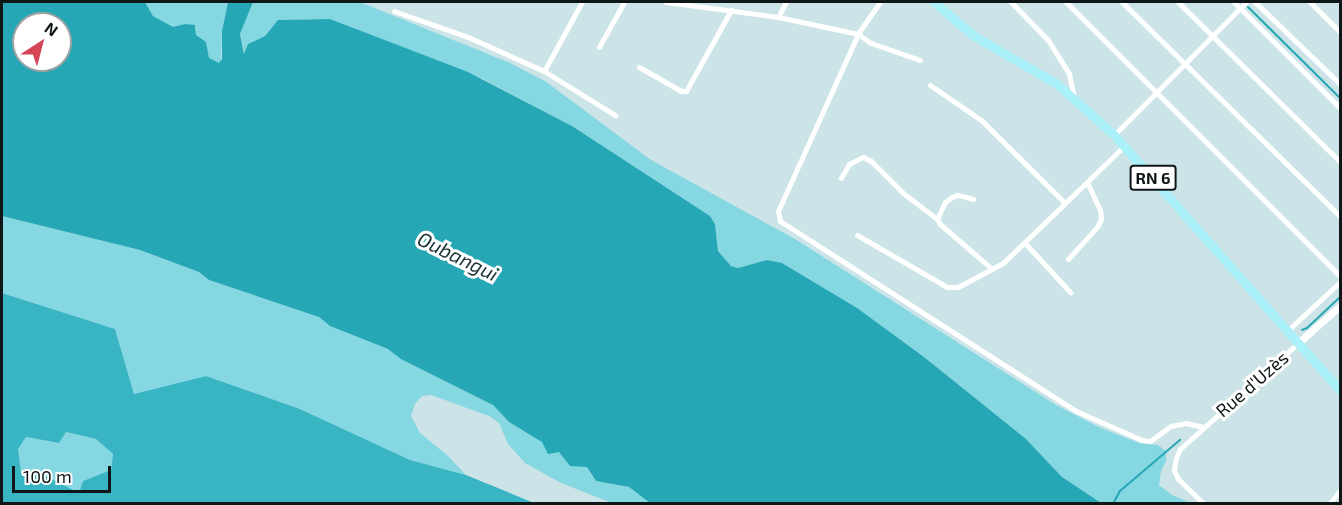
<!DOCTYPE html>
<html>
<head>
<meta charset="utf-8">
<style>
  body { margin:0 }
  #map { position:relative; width:1342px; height:505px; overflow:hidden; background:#cce4e7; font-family:"Exo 2",sans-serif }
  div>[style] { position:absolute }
  .green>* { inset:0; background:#85d7e2 }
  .forest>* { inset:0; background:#39b4c3 }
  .water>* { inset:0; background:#26a7b6 }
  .stream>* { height:2px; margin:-1px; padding:0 1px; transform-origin:1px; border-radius:1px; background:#26a7b6 }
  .minor>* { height:5px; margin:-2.5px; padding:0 2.5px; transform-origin:2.5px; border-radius:2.5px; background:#fff }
  .tertiary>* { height:7px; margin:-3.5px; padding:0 3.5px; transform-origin:3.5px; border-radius:3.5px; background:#fff }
  .primary>* { height:9px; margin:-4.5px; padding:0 4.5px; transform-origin:4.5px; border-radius:4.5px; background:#abf1fa }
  span { translate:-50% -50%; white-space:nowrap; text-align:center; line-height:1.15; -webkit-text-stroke:6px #fff; paint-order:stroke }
  .shield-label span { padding:2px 4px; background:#fff; border:2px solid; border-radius:4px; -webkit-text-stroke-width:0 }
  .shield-label { font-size:16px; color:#0e1618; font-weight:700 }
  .street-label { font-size:18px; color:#0e1618 }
  .water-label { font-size:20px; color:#1d3235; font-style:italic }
  .frame { position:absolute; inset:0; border:3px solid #0e1618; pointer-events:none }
  .north { position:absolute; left:12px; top:12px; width:60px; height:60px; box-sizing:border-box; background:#fff; border:2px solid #9fa2a3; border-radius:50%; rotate:36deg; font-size:16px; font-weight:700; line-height:24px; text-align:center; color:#0e1618 }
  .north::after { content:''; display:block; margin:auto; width:21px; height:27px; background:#d64556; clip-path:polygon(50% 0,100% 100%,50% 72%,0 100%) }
  .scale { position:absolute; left:12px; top:466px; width:99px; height:27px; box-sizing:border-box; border:3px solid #0e1618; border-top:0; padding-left:8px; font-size:18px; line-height:21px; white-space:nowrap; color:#0e1618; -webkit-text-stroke:4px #fff; paint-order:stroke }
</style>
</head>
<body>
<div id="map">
  <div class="green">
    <i style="clip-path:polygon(145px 2px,228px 2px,222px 31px,221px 63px,214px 63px,209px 58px,206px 43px,196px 35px,196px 27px,185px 24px,173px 28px,153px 16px)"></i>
    <i style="clip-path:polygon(253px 2px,360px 2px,510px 63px,545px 81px,651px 160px,795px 239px,1056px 405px,1101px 428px,1139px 443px,1158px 445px,1166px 451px,1166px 461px,1161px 471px,1159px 485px,1172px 495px,1191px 503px,1101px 503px,1087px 495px,1062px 477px,1026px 439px,924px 357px,857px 309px,782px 263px,767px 260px,738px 268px,731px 266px,718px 251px,715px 224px,710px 216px,572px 126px,481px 78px,330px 19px,278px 20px,265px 36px,248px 44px,245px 56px,240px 34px)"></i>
    <i style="clip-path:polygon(2px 216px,140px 250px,199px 272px,209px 280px,319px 317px,330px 326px,388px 349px,401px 358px,493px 405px,509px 422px,587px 467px,596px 481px,629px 487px,650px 503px,612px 503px,561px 483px,525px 463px,508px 444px,499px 423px,489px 416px,431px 395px,422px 396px,415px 404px,411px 416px,420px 433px,447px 455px,466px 475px,410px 460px,300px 409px,206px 376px,134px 394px,115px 329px,2px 293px)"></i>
    <i style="clip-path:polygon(65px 432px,96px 439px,113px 454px,111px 470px,83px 481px,79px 493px,48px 477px,21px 473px,17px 449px,26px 437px,59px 443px)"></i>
  </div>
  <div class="forest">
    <i style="clip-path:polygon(evenodd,2px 293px,115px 329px,134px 394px,206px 376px,300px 409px,410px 460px,466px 475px,534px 503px,2px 503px,2px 293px,66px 432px,96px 439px,113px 454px,111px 470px,83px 481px,79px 493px,48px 477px,21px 473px,18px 449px,26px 437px,59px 443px,66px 432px)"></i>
  </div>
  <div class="water">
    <i style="clip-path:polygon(evenodd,2px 2px,145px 2px,153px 16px,173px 27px,185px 24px,195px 25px,196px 35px,206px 42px,209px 58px,219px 63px,222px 59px,222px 31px,228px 2px,253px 2px,240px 34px,244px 54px,248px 44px,265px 36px,278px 20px,330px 19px,468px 72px,572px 126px,710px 216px,715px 224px,718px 251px,731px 266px,738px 268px,767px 260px,782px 263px,857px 308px,924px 357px,1026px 439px,1062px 477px,1101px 503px,650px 503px,629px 487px,596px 481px,587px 467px,570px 466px,559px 452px,548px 454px,542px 442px,509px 422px,493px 405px,401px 359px,388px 349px,330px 326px,319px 317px,209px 280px,199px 272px,140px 250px,2px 216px,2px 2px,24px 24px,60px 24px,60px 60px,24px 60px,24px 24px)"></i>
  </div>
  <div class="stream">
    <i style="left:1248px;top:7px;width:129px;rotate:44.7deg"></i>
    <i style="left:1302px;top:330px;width:5px;rotate:-22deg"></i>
    <i style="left:1307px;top:328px;width:45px;rotate:-43.2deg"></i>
    <i style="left:1113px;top:504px;width:15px;rotate:-62deg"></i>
    <i style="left:1120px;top:491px;width:79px;rotate:-40.4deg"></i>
  </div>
  <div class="minor">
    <i style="left:666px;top:2px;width:113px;rotate:7.6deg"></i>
    <i style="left:778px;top:17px;width:82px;rotate:12deg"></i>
    <i style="left:858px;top:34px;width:16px;rotate:35deg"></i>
    <i style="left:871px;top:43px;width:52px;rotate:19.1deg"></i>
    <i style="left:880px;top:2px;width:39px;rotate:125deg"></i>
    <i style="left:858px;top:34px;width:194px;rotate:114.3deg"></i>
    <i style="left:778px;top:211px;width:10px;rotate:79deg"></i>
    <i style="left:780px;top:221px;width:352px;rotate:32.7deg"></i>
    <i style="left:1076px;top:411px;width:72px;rotate:23.7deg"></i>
    <i style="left:1142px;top:440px;width:8px;rotate:7deg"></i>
    <i style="left:1150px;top:441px;width:26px;rotate:-36deg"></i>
    <i style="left:1171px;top:426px;width:15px;rotate:-11deg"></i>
    <i style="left:1186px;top:423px;width:18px;rotate:13deg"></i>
    <i style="left:1011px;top:2px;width:53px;rotate:45.8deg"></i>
    <i style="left:1048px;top:40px;width:40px;rotate:58deg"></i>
    <i style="left:1069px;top:74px;width:25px;rotate:78deg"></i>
    <i style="left:1066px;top:2px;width:387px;rotate:45deg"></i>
    <i style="left:1122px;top:2px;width:305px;rotate:44.5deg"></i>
    <i style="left:1178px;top:2px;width:228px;rotate:44.6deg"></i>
    <i style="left:1234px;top:2px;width:150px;rotate:45deg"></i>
    <i style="left:1255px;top:2px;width:118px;rotate:44deg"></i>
    <i style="left:1310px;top:2px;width:42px;rotate:45deg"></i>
    <i style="left:394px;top:11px;width:78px;rotate:19.4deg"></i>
    <i style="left:468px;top:37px;width:83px;rotate:24.1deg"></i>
    <i style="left:544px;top:71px;width:84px;rotate:31.8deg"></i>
    <i style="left:778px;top:17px;width:17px;rotate:-62deg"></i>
    <i style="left:599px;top:47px;width:51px;rotate:-60.9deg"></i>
    <i style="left:639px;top:67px;width:48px;rotate:29.7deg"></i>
    <i style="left:681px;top:91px;width:5px"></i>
    <i style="left:686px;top:91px;width:93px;rotate:-60.9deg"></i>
    <i style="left:544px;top:71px;width:79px;rotate:-61.2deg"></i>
    <i style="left:930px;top:85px;width:62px;rotate:34.5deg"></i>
    <i style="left:981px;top:120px;width:117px;rotate:44.7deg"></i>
    <i style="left:1114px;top:135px;width:187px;rotate:-45.2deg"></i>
    <i style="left:841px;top:178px;width:16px;rotate:-60deg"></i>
    <i style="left:849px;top:164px;width:16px;rotate:-27deg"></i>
    <i style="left:863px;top:157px;width:9px;rotate:27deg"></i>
    <i style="left:871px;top:161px;width:45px;rotate:45deg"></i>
    <i style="left:903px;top:193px;width:43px;rotate:37.4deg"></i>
    <i style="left:973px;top:199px;width:16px;rotate:-165deg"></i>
    <i style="left:958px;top:195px;width:6px;rotate:162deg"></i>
    <i style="left:952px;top:197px;width:9px;rotate:144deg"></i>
    <i style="left:945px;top:202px;width:19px;rotate:115deg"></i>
    <i style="left:937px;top:219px;width:6px;rotate:59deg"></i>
    <i style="left:940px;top:224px;width:69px;rotate:40.9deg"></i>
    <i style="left:857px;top:235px;width:104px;rotate:30deg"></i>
    <i style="left:947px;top:287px;width:11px"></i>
    <i style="left:958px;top:287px;width:51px;rotate:-28.1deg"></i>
    <i style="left:1003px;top:263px;width:168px;rotate:-44deg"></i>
    <i style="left:1025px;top:243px;width:67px;rotate:47.4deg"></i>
    <i style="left:1068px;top:259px;width:43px;rotate:-47.8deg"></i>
    <i style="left:1097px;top:227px;width:9px;rotate:-63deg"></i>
    <i style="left:1101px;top:219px;width:9px;rotate:-96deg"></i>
    <i style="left:1100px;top:210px;width:31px;rotate:-115deg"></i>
    <i style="left:1288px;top:330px;width:71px;rotate:-42.7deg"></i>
    <i style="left:1204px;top:504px;width:36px;rotate:-136deg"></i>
    <i style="left:1178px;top:479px;width:10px;rotate:-114deg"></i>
    <i style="left:1174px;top:470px;width:12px;rotate:-81deg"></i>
    <i style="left:1176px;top:458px;width:10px;rotate:-66deg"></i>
    <i style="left:1180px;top:449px;width:159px;rotate:-41.9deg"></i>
    <i style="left:1329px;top:504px;width:17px;rotate:-50deg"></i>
  </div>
  <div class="tertiary">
    <i style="left:1298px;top:343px;width:56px;rotate:-41.4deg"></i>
  </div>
  <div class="primary">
    <i style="left:934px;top:2px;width:52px;rotate:40.4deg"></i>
    <i style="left:974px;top:36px;width:96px;rotate:30deg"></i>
    <i style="left:1057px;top:84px;width:76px;rotate:41.8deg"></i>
    <i style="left:1114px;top:135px;width:341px;rotate:48.5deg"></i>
  </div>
  <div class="shield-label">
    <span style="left:1153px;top:178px">RN 6</span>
  </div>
  <div class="street-label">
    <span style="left:1252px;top:384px;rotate:-41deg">Rue d'Uzès</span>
  </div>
  <div class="water-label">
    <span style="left:458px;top:256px;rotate:26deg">Oubangui</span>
  </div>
  <div class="frame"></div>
  <div class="north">N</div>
  <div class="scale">100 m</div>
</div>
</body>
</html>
